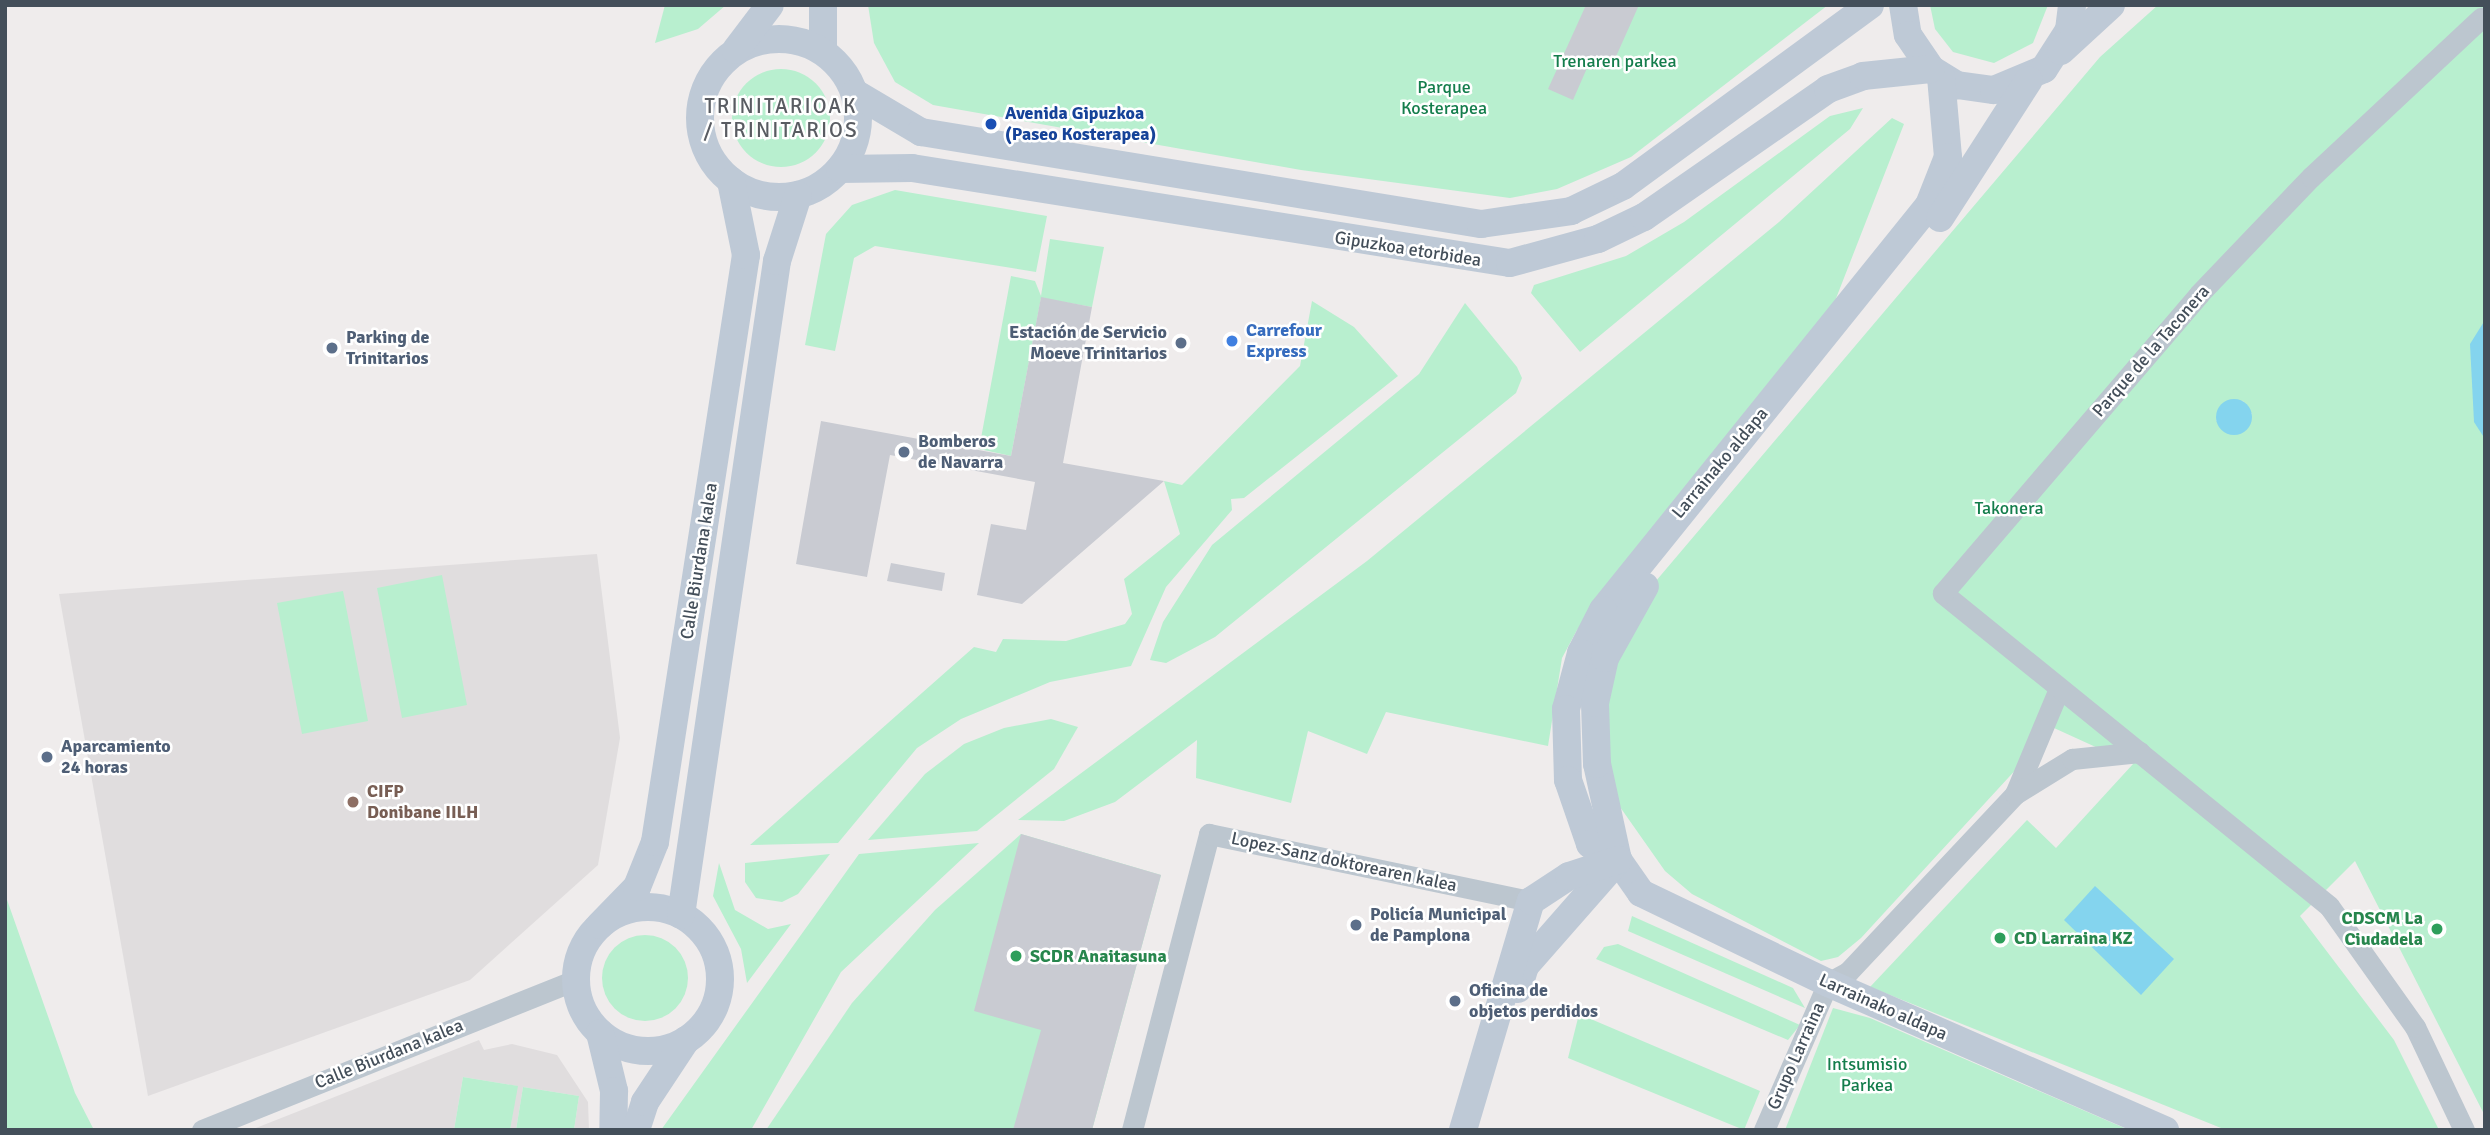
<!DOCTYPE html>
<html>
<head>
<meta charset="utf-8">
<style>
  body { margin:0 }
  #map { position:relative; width:2490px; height:1135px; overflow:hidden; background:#efecec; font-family:Signika,sans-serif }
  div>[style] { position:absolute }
  .education>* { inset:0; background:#e0ddde }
  .green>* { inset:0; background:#b8efcf }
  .round { border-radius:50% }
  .water>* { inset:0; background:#84d4ee }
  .building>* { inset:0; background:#c9cbd2 }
  .street>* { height:21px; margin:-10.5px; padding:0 10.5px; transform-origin:10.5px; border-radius:10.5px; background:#bcc6cf }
  .secondary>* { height:28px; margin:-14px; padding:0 14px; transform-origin:14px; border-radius:14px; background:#bec9d6 }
  .secondary>.ring { margin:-14px; padding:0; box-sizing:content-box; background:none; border:28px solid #bec9d6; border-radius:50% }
  .dots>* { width:19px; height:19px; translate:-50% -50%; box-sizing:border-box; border:4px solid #fff; border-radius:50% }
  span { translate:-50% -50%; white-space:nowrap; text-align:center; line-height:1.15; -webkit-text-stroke:5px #fff; paint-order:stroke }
  .park-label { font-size:18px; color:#147d4c }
  .transit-label { font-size:18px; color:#164399; font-weight:700 }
  .left { translate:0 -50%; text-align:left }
  .street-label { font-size:18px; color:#444f5a }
  .shop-label { font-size:18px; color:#366cbe; font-weight:700 }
  .service-label { font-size:18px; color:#4e5e75; font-weight:700 }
  .right { translate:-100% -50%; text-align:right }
  .education-label { font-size:18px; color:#785e54; font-weight:700 }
  .leisure-label { font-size:18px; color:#27864d; font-weight:700 }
  .quarter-label { font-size:21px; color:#595c62; letter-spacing:2px }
  .frame { position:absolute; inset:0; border:7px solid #444f5a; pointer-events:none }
</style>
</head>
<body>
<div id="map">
  <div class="education">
    <i style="clip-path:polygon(597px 554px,620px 738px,598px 865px,470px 980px,148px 1096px,59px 594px)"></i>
    <i style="clip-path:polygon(479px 1040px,484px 1050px,512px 1044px,557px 1055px,588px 1102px,589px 1130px,574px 1130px,579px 1096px,523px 1087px,516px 1130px,510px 1130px,517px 1086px,463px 1077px,454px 1130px,251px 1130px)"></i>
  </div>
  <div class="green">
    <i style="clip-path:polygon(665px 5px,726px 5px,698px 29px,655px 43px)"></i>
    <i style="clip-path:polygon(868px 5px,1828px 5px,1631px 157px,1557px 189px,1510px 198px,1301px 170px,933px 105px,895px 82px,874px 43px)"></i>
    <i style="clip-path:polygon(1930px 5px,2048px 5px,2033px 43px,1994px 63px,1953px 52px,1935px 29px)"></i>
    <i style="clip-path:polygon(evenodd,2158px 5px,2485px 5px,2485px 1116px,2355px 861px,2300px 916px,2394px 1040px,2439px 1130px,2226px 1130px,1870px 987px,2027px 820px,2056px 848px,2133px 764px,2054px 728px,1861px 938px,1838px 957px,1821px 961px,1692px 894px,1665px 871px,1613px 797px,1602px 754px,1609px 663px,1639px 601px,2100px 57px,2158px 5px,2228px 400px,2243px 401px,2252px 414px,2216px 421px,2228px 400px)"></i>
    <i class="round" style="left:732px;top:69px;width:98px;height:98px"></i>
    <i style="clip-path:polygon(1863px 108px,1850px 129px,1580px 352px,1531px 293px,1534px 285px,1626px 256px,1684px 222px,1830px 116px)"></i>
    <i style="clip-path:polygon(1892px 118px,1904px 124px,1835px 301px,1577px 630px,1562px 658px,1548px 746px,1386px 712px,1367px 754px,1308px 731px,1291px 803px,1196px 778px,1197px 740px,1115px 802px,1064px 821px,1018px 820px,1367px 561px,1779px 222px)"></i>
    <i style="clip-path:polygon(895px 190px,1047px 216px,1036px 272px,875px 246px,854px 258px,835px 351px,805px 345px,826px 234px,852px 205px)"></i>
    <i style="clip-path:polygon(1050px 239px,1104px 247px,1092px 307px,1041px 298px,1011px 456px,979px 449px,1011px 276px,1035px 281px,1041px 296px)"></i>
    <i style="clip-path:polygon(1312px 301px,1354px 327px,1398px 376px,1244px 498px,1231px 499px,1232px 510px,1166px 587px,1131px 666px,1050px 682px,961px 719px,917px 748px,838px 843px,750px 845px,974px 647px,996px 652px,1003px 639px,1066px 641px,1125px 624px,1132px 614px,1124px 579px,1180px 534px,1164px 481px,1182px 485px,1300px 366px)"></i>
    <i style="clip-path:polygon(1465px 303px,1517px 367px,1522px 378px,1516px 393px,1215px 637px,1166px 663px,1150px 660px,1163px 622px,1212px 545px,1419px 374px)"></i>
    <i style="clip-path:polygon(442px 575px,467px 705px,402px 718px,377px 588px)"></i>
    <i style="clip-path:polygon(343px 591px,368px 721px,302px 734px,277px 603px)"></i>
    <i style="clip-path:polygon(1051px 719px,1078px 727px,1054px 769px,977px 831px,868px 840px,925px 774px,964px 744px,1004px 728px)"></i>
    <i style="clip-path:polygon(1021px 834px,1161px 875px,1092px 1130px,766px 1130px,852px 1003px,935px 910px)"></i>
    <i style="clip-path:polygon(979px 843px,841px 972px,751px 1130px,661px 1130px,859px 854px)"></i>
    <i style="clip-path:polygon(830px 854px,798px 894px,782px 902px,756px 898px,745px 882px,745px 863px)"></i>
    <i style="clip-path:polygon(719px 863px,735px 910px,768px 929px,791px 924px,747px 983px,741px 949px,713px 896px)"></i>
    <i style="clip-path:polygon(5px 894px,75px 1093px,94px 1130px,5px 1130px)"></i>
    <i style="clip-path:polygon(1632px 916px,1793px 988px,1805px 1008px,1628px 931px)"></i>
    <i class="round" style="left:602px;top:935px;width:86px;height:86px"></i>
    <i style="clip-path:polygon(1618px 944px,1800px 1025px,1788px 1040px,1596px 959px,1604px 947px)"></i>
    <i style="clip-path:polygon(1833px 1008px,1870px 1018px,2129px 1130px,1785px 1130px)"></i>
    <i style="clip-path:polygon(1579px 1014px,1760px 1091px,1744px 1130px,1568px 1058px)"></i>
    <i style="clip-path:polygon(463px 1077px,518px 1086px,510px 1130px,454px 1130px)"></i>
    <i style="clip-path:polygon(523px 1087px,579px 1096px,574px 1130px,516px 1130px)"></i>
  </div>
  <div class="water">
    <i style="clip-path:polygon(2485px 320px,2485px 439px,2474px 422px,2470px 344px)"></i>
    <i class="round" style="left:2216px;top:399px;width:36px;height:36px"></i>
    <i style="clip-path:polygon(2095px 886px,2174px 959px,2141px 995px,2064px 920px)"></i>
  </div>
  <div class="building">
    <i style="clip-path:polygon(1586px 5px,1639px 5px,1610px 70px,1591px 59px,1573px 100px,1548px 89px)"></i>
    <i style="clip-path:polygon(1041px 297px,1092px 307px,1063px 463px,1164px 481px,1022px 604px,977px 595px,991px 524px,1026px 530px,1035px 482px,890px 455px,867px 577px,796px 564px,821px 421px,1011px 456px)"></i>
    <i style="clip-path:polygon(891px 563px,945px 573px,942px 591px,887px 581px)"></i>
    <i style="clip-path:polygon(1021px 834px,1161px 875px,1092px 1130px,1013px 1130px,1041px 1030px,974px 1011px)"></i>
  </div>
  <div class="street">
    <i style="left:2015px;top:794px;width:114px;rotate:-67.3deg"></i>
    <i style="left:202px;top:1130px;width:403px;rotate:-21.9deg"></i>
    <i style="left:1132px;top:1130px;width:306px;rotate:-75.4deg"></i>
    <i style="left:1209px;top:834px;width:329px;rotate:11.8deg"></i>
    <i style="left:1764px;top:1130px;width:160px;rotate:-66.5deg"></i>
    <i style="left:1828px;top:983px;width:23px;rotate:-29deg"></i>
    <i style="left:1848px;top:972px;width:244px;rotate:-46.8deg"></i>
    <i style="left:2015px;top:794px;width:67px;rotate:-31.6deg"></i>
    <i style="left:2072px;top:759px;width:68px;rotate:-5.9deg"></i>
    <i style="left:2464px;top:1130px;width:114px;rotate:-115.4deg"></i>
    <i style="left:2415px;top:1027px;width:148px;rotate:-125.4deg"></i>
    <i style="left:2329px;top:906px;width:497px;rotate:-141deg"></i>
    <i style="left:1943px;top:593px;width:394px;rotate:-49.4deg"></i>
    <i style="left:2199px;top:294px;width:162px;rotate:-46.3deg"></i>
    <i style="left:2311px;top:177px;width:233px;rotate:-43.1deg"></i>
  </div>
  <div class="secondary">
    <i style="left:823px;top:5px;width:46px;rotate:90deg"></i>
    <i style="left:1903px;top:5px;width:30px;rotate:81deg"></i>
    <i style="left:1908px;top:35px;width:41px;rotate:55.9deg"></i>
    <i style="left:1931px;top:69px;width:31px;rotate:32deg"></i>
    <i style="left:1957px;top:85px;width:37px;rotate:8deg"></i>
    <i style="left:1994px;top:90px;width:54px;rotate:-22.8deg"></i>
    <i style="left:2044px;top:69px;width:46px;rotate:-57.3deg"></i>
    <i style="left:2069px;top:30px;width:25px;rotate:-83deg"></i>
    <i class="ring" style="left:700px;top:39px;width:130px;height:130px"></i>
    <i style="left:736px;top:50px;width:56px;rotate:-52.9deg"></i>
    <i style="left:2061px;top:51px;width:68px;rotate:-42.6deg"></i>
    <i style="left:1941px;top:77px;width:80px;rotate:85deg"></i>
    <i style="left:1948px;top:157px;width:52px;rotate:111.6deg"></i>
    <i style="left:1929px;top:205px;width:520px;rotate:128.83deg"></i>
    <i style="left:1603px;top:610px;width:48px;rotate:117.1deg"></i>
    <i style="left:1581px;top:653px;width:58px;rotate:105deg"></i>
    <i style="left:1566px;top:709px;width:71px;rotate:88.4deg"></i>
    <i style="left:1568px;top:780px;width:68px;rotate:71deg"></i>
    <i style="left:1590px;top:844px;width:32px;rotate:30deg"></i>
    <i style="left:1618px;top:860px;width:40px;rotate:55.1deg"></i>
    <i style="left:1641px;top:893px;width:208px;rotate:25.7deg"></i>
    <i style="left:1828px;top:983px;width:368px;rotate:23.6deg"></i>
    <i style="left:855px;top:93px;width:77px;rotate:30.6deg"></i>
    <i style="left:921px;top:132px;width:568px;rotate:9.33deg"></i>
    <i style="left:1481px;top:224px;width:91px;rotate:-8.2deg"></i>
    <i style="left:1571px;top:211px;width:58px;rotate:-25.7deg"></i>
    <i style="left:1623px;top:186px;width:306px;rotate:-36.2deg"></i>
    <i style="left:840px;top:169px;width:72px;rotate:-0.8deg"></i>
    <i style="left:912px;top:168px;width:605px;rotate:9.03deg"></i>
    <i style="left:1510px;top:263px;width:91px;rotate:-15.3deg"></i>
    <i style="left:1598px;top:239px;width:51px;rotate:-25.6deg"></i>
    <i style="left:1644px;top:217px;width:224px;rotate:-34.8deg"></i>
    <i style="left:1828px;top:89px;width:37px;rotate:-20deg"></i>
    <i style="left:1863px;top:76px;width:68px;rotate:-5.9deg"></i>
    <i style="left:1940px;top:218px;width:164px;rotate:-57.2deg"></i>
    <i style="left:1618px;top:860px;width:98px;rotate:-102.3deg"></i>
    <i style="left:1597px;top:764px;width:61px;rotate:-91.9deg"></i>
    <i style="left:1595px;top:703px;width:46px;rotate:-77.5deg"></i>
    <i style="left:1605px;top:658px;width:82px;rotate:-60.9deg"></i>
    <i class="ring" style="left:576px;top:907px;width:116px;height:116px"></i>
    <i style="left:681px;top:915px;width:661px;rotate:-81.65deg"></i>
    <i style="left:777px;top:261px;width:69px;rotate:-72.3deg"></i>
    <i style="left:600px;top:925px;width:53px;rotate:-45.8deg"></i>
    <i style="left:637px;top:887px;width:48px;rotate:-68.2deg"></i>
    <i style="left:655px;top:842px;width:594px;rotate:-81.19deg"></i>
    <i style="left:746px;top:255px;width:76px;rotate:-101.5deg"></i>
    <i style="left:1518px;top:989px;width:24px;rotate:-73deg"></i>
    <i style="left:1525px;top:966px;width:141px;rotate:-48.7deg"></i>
    <i style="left:600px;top:1033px;width:60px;rotate:76.4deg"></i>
    <i style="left:614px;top:1091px;width:39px;rotate:91deg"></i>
    <i style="left:636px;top:1130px;width:29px;rotate:-72deg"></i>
    <i style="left:645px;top:1102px;width:74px;rotate:-56.5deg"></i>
    <i style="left:1463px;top:1130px;width:239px;rotate:-73.5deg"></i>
    <i style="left:1531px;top:901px;width:45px;rotate:-33.3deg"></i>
    <i style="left:1569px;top:876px;width:52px;rotate:-18.1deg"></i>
  </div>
  <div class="dots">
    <i style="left:991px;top:124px;background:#1a4fb4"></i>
    <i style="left:1232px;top:341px;background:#3f7fe0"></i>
    <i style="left:1181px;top:343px;background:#5c6f8a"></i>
    <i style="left:332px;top:348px;background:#5c6f8a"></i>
    <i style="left:904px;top:452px;background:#5c6f8a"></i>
    <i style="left:47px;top:757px;background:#5c6f8a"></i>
    <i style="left:353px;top:802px;background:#8d6e63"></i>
    <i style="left:1356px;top:925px;background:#5c6f8a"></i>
    <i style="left:2437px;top:929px;background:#2e9e5b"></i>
    <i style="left:2000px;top:938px;background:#2e9e5b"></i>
    <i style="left:1016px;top:956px;background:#2e9e5b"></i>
    <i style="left:1455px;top:1001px;background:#5c6f8a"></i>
  </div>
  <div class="park-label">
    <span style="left:1615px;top:61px">Trenaren parkea</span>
    <span style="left:1444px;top:98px">Parque<br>Kosterapea</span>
    <span style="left:2009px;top:508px">Takonera</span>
    <span style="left:1867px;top:1075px">Intsumisio<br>Parkea</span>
  </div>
  <div class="transit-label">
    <span class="left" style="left:1005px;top:124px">Avenida Gipuzkoa<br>(Paseo Kosterapea)</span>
  </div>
  <div class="street-label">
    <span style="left:1408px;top:249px;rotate:9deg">Gipuzkoa etorbidea</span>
    <span style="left:2151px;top:351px;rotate:-49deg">Parque de la Taconera</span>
    <span style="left:1720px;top:463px;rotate:-50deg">Larrainako aldapa</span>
    <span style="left:699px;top:561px;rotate:-81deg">Calle Biurdana kalea</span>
    <span style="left:1344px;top:862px;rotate:12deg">Lopez-Sanz doktorearen kalea</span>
    <span style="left:1883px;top:1007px;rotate:24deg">Larrainako aldapa</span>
    <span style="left:389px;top:1054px;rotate:-22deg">Calle Biurdana kalea</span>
    <span style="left:1796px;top:1056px;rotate:-66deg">Grupo Larraina</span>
  </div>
  <div class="shop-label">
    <span class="left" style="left:1246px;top:341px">Carrefour<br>Express</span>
  </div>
  <div class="service-label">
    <span class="right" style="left:1167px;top:343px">Estación de Servicio<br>Moeve Trinitarios</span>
    <span class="left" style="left:346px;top:348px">Parking de<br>Trinitarios</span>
    <span class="left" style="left:918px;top:452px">Bomberos<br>de Navarra</span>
    <span class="left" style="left:61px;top:757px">Aparcamiento<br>24 horas</span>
    <span class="left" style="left:1370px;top:925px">Policía Municipal<br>de Pamplona</span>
    <span class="left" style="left:1469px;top:1001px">Oficina de<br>objetos perdidos</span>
  </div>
  <div class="education-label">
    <span class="left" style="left:367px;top:802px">CIFP<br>Donibane IILH</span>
  </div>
  <div class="leisure-label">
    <span class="right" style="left:2423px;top:929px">CDSCM La<br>Ciudadela</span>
    <span class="left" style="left:2014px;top:938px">CD Larraina KZ</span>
    <span class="left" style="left:1030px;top:956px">SCDR Anaitasuna</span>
  </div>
  <div class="quarter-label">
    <span style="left:781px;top:118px">TRINITARIOAK<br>/ TRINITARIOS</span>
  </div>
  <div class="frame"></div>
</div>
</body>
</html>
